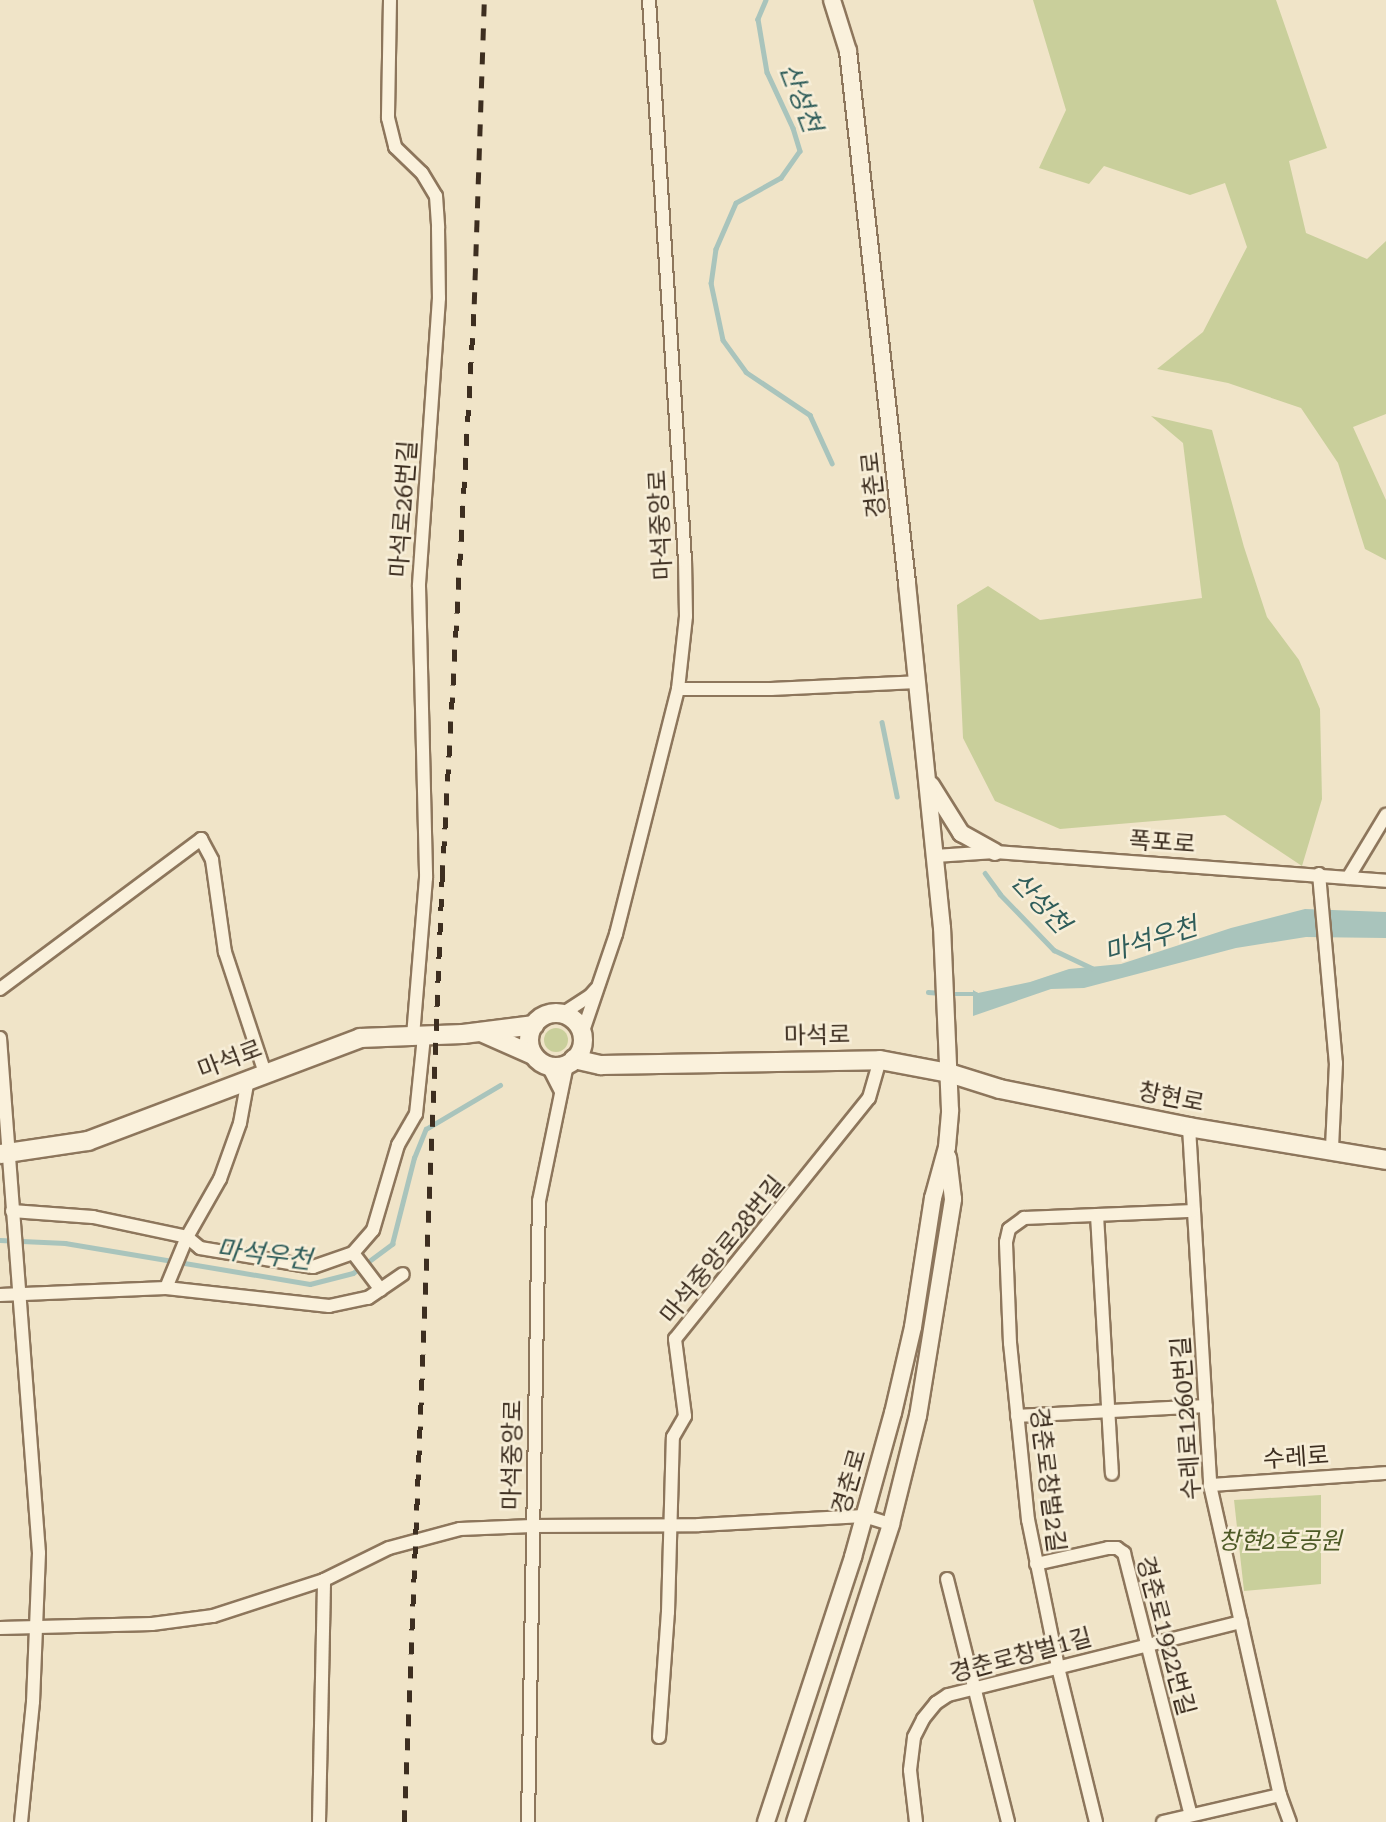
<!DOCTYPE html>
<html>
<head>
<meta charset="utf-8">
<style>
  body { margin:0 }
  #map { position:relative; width:1386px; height:1822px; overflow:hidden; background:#f0e4c8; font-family:"Roboto Serif","Noto Sans KR",serif }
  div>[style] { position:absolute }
  .green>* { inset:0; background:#c9cf9b }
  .round { border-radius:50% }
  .water>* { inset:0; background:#a9c4bc }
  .stream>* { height:4.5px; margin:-2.25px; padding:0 2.25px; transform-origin:2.25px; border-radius:2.25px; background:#a9c4bc }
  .roads { filter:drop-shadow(2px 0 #8d765c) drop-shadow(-2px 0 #8d765c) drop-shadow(0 2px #8d765c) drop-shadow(0 -2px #8d765c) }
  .minor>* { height:12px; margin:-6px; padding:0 6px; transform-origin:6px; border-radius:6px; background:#faf1dc }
  .tertiary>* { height:16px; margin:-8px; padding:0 8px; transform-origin:8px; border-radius:8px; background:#faf1dc }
  .secondary>* { height:18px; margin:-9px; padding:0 9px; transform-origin:9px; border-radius:9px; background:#faf1dc }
  .secondary>.ring { margin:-9px; padding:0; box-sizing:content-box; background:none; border:18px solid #faf1dc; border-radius:50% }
  .rail>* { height:4.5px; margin-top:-2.25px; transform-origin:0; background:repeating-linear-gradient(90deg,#3d2e20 0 12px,transparent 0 24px) }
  span { translate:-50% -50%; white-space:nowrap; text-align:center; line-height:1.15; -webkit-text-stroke:5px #f7eed8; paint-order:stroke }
  .street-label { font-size:24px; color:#3d2e20 }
  .park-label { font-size:24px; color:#4d5a26; font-style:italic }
  .water-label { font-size:26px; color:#2f5d5a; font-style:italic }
</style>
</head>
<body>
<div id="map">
  <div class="green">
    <i style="clip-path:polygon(1033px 0,1276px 0,1327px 148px,1289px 161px,1306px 233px,1367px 259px,1386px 241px,1386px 414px,1353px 427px,1386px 500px,1386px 560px,1365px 549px,1338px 463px,1301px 408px,1228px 383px,1157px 369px,1203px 332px,1247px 247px,1225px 183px,1190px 195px,1104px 166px,1089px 184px,1039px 168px,1066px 110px)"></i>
    <i style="clip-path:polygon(1151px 416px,1212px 430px,1244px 547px,1267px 617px,1299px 660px,1320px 709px,1322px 799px,1302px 866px,1225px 815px,1060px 829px,995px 801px,963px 738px,957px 605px,988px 586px,1040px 620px,1202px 598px,1183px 443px)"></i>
    <i class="round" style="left:544px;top:1028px;width:24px;height:24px"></i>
    <i style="clip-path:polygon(1321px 1495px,1321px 1584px,1244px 1591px,1234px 1500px)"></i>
  </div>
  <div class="water">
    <i style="clip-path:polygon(1305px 909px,1386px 912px,1386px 938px,1306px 937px,1236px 948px,1084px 988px,1051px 989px,973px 1016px,973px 990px,978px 993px,1030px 982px,1069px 969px,1121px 964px,1231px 928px)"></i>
  </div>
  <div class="stream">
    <i style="left:766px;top:0;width:21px;rotate:113deg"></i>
    <i style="left:758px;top:19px;width:54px;rotate:80.4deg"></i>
    <i style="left:767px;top:72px;width:62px;rotate:65.1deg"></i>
    <i style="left:793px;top:128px;width:24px;rotate:73deg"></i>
    <i style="left:800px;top:151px;width:33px;rotate:125deg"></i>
    <i style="left:781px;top:178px;width:51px;rotate:150.9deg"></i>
    <i style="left:736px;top:203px;width:50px;rotate:113.5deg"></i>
    <i style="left:716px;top:249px;width:34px;rotate:98deg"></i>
    <i style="left:711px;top:283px;width:58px;rotate:78.1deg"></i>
    <i style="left:723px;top:340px;width:39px;rotate:54deg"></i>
    <i style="left:746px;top:372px;width:77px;rotate:33.9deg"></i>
    <i style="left:810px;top:415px;width:53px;rotate:65.4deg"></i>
    <i style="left:882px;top:722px;width:76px;rotate:78.5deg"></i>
    <i style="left:985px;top:873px;width:26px;rotate:54deg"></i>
    <i style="left:1000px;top:894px;width:78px;rotate:46deg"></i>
    <i style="left:1054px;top:950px;width:42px;rotate:25.3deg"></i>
    <i style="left:928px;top:992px;width:13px;rotate:4deg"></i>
    <i style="left:950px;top:994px;width:26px"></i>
    <i style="left:0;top:1240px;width:65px;rotate:2.6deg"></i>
    <i style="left:65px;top:1243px;width:248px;rotate:9.5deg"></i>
    <i style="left:310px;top:1284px;width:44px;rotate:-14.3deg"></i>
    <i style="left:353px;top:1273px;width:49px;rotate:-36.6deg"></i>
    <i style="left:392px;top:1244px;width:89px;rotate:-75.7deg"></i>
    <i style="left:414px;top:1158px;width:31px;rotate:-68deg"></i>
    <i style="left:426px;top:1129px;width:86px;rotate:-30.7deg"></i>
  </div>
  <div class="roads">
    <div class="minor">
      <i style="left:390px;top:0;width:118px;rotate:91deg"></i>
      <i style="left:388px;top:118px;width:30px;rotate:76deg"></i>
      <i style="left:395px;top:147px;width:37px;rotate:44deg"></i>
      <i style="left:422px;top:173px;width:27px;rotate:59deg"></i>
      <i style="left:436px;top:196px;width:32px;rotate:86deg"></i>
      <i style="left:438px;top:228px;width:70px;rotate:89.2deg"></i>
      <i style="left:439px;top:298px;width:289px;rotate:94deg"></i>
      <i style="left:419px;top:586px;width:292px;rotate:88.6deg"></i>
      <i style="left:426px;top:878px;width:159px;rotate:94.7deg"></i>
      <i style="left:678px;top:689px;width:93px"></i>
      <i style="left:771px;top:689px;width:146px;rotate:-2.7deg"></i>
      <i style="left:935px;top:856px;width:60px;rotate:-3.8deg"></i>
      <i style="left:995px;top:852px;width:392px;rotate:4.2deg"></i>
      <i style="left:1319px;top:874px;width:190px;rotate:84.9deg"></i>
      <i style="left:1336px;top:1063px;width:86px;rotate:92.7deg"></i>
      <i style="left:1348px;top:878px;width:74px;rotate:-58.9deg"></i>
      <i style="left:0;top:989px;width:251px;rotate:-36.7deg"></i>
      <i style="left:201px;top:839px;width:24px;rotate:62deg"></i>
      <i style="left:212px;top:860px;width:93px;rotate:82deg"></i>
      <i style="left:225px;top:952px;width:127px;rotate:71.7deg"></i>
      <i style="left:562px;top:1014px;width:33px;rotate:-33deg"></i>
      <i style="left:590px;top:996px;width:9px;rotate:-49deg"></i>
      <i style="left:582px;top:1034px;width:106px;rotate:-71.2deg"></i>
      <i style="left:616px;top:934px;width:253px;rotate:-75.8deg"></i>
      <i style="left:678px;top:689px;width:73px;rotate:-83.7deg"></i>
      <i style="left:686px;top:616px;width:55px;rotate:-91deg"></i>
      <i style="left:685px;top:561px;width:562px;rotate:-93.67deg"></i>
      <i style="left:0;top:1038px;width:516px;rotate:85.67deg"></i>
      <i style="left:39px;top:1553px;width:149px;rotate:92.3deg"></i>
      <i style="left:33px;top:1702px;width:121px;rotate:95.7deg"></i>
      <i style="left:548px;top:1066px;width:29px;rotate:63deg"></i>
      <i style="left:1189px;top:1127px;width:359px;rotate:86.6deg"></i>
      <i style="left:1210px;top:1485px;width:318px;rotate:77.3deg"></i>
      <i style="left:1280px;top:1795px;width:29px;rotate:70deg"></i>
      <i style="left:12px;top:1211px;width:81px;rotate:4.2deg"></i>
      <i style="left:93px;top:1217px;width:96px;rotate:12deg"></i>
      <i style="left:187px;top:1237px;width:17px;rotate:40deg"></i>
      <i style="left:200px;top:1248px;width:115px;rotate:9.5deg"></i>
      <i style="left:313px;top:1267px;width:42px;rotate:-19.3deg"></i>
      <i style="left:353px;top:1253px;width:30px;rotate:-49deg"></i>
      <i style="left:373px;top:1230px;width:89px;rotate:-73.6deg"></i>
      <i style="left:398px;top:1145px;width:36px;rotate:-60deg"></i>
      <i style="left:416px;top:1114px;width:78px;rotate:-84.1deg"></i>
      <i style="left:1097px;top:1215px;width:259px;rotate:86.7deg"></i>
      <i style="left:353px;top:1253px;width:46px;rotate:52.9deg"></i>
      <i style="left:166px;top:1288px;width:55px;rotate:-67.6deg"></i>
      <i style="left:187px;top:1237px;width:67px;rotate:-60.4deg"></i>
      <i style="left:220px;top:1179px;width:59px;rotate:-70.3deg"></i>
      <i style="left:240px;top:1123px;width:45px;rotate:-79.7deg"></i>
      <i style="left:0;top:1295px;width:166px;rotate:-2.4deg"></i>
      <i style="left:166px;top:1288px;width:164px;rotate:6.3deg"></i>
      <i style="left:329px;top:1306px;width:40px;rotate:-12deg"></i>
      <i style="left:368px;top:1298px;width:42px;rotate:-34.4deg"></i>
      <i style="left:1017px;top:1416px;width:189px;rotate:-3deg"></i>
      <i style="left:1210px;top:1485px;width:176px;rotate:-3.9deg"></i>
      <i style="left:1036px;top:1564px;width:74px;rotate:-12.5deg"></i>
      <i style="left:1108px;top:1548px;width:9px"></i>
      <i style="left:1117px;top:1548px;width:9px;rotate:36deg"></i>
      <i style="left:1124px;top:1553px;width:270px;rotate:75.7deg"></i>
      <i style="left:947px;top:1579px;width:251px;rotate:75.9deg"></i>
      <i style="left:0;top:1628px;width:152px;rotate:-1.5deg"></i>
      <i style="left:152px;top:1624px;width:62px;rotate:-7.5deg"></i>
      <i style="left:213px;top:1616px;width:117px;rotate:-18deg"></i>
      <i style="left:324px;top:1580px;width:72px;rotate:-26.2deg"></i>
      <i style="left:389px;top:1548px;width:73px;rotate:-15deg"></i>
      <i style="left:460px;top:1529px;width:72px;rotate:-2.4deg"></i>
      <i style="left:532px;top:1526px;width:167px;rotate:-0.3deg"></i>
      <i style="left:699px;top:1525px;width:165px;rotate:-3.1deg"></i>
      <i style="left:864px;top:1516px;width:28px;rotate:17deg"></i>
      <i style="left:659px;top:1737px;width:125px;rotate:-85.9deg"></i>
      <i style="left:668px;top:1612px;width:175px;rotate:-88.4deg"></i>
      <i style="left:673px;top:1437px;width:24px;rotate:-60deg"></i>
      <i style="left:685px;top:1416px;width:78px;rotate:-97.4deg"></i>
      <i style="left:675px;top:1339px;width:309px;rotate:-51.2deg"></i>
      <i style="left:869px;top:1098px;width:40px;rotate:-74deg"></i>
      <i style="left:319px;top:1822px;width:242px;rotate:-88.8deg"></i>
      <i style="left:528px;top:1822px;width:621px;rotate:-88.99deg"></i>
      <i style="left:539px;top:1201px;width:139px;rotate:-78.4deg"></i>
      <i style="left:916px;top:1822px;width:52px;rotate:-96.6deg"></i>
      <i style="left:910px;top:1770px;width:33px;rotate:-83deg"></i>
      <i style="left:914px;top:1737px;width:20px;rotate:-63deg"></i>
      <i style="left:923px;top:1719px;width:21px;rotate:-51deg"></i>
      <i style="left:936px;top:1703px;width:14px;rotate:-34deg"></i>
      <i style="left:948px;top:1695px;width:302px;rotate:-14deg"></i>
      <i style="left:1096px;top:1822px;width:160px;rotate:-103.8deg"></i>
      <i style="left:1058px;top:1667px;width:150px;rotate:-101.5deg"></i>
      <i style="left:1028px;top:1520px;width:178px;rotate:-95.8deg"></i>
      <i style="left:1010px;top:1343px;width:101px;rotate:-92.3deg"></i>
      <i style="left:1006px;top:1242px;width:13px;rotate:-77deg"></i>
      <i style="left:1009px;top:1229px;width:19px;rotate:-36deg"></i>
      <i style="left:1024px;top:1218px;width:170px;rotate:-2.4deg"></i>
      <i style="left:1163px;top:1822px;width:120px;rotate:-13deg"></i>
    </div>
    <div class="tertiary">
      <i style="left:931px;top:785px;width:57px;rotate:58deg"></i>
      <i style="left:961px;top:833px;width:39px;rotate:29deg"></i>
      <i style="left:766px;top:1822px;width:279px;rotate:-71.8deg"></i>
      <i style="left:853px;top:1557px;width:149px;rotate:-74.5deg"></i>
      <i style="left:893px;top:1413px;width:88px;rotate:-76.9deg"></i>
      <i style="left:913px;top:1327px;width:131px;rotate:-81.2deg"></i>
      <i style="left:933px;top:1198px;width:53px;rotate:-74.6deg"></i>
      <i style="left:947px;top:1147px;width:37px;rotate:-85deg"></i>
      <i style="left:950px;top:1110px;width:182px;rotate:-92.5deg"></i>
      <i style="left:942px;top:928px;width:347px;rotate:-95.8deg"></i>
      <i style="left:907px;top:583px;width:535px;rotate:-96.33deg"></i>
      <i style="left:848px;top:51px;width:53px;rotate:-107.4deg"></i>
      <i style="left:795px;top:1822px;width:313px;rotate:-72.1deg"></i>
      <i style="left:891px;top:1524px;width:111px;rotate:-76deg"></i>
      <i style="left:918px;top:1416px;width:220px;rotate:-80.8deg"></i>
      <i style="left:953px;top:1199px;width:42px;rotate:-96.8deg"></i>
    </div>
    <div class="secondary">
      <i class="ring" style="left:529px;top:1013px;width:36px;height:36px"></i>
      <i style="left:481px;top:1032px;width:57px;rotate:23.9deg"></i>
      <i style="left:574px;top:1059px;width:28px;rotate:13deg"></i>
      <i style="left:601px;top:1065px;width:279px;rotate:-1deg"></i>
      <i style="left:880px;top:1060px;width:70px;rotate:10.7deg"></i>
      <i style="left:949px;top:1073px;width:53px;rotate:17.4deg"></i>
      <i style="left:1000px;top:1089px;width:193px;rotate:11.4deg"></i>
      <i style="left:1189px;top:1127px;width:200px;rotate:9.5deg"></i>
      <i style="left:0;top:1154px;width:89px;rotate:-8.4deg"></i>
      <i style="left:88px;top:1141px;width:291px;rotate:-20.7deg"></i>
      <i style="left:360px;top:1038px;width:103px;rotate:-2.2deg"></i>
      <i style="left:463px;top:1034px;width:72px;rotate:-7.2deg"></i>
    </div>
  </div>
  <div class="rail">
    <i style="left:404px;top:1822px;width:946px;rotate:-87.7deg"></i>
    <i style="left:442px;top:877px;width:574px;rotate:-86.8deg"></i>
    <i style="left:474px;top:304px;width:304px;rotate:-88.1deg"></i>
  </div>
  <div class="street-label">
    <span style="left:874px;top:485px;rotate:-96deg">경춘로</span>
    <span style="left:404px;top:509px;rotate:-86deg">마석로26번길</span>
    <span style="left:661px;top:525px;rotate:-93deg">마석중앙로</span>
    <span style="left:1162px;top:843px;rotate:4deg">폭포로</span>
    <span style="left:817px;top:1036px;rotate:-1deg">마석로</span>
    <span style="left:230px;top:1060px;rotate:-21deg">마석로</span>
    <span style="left:1171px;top:1098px;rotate:11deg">창현로</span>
    <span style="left:723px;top:1250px;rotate:-51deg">마석중앙로28번길</span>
    <span style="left:1187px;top:1418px;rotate:-94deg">수레로1260번길</span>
    <span style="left:513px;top:1455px;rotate:-89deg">마석중앙로</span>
    <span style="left:1296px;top:1458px;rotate:-4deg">수레로</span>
    <span style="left:1047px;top:1480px;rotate:83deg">경춘로창벌2길</span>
    <span style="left:850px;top:1482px;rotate:-74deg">경춘로</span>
    <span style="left:1165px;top:1636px;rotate:75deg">경춘로1922번길</span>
    <span style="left:1021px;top:1656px;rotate:-15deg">경춘로창벌1길</span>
  </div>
  <div class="park-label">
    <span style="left:1280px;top:1542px">창현2호공원</span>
  </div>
  <div class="water-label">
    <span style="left:800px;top:98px;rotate:69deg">산성천</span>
    <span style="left:1040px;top:903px;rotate:47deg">산성천</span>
    <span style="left:1151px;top:940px;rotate:-17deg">마석우천</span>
    <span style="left:264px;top:1255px;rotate:7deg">마석우천</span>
  </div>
</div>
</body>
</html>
